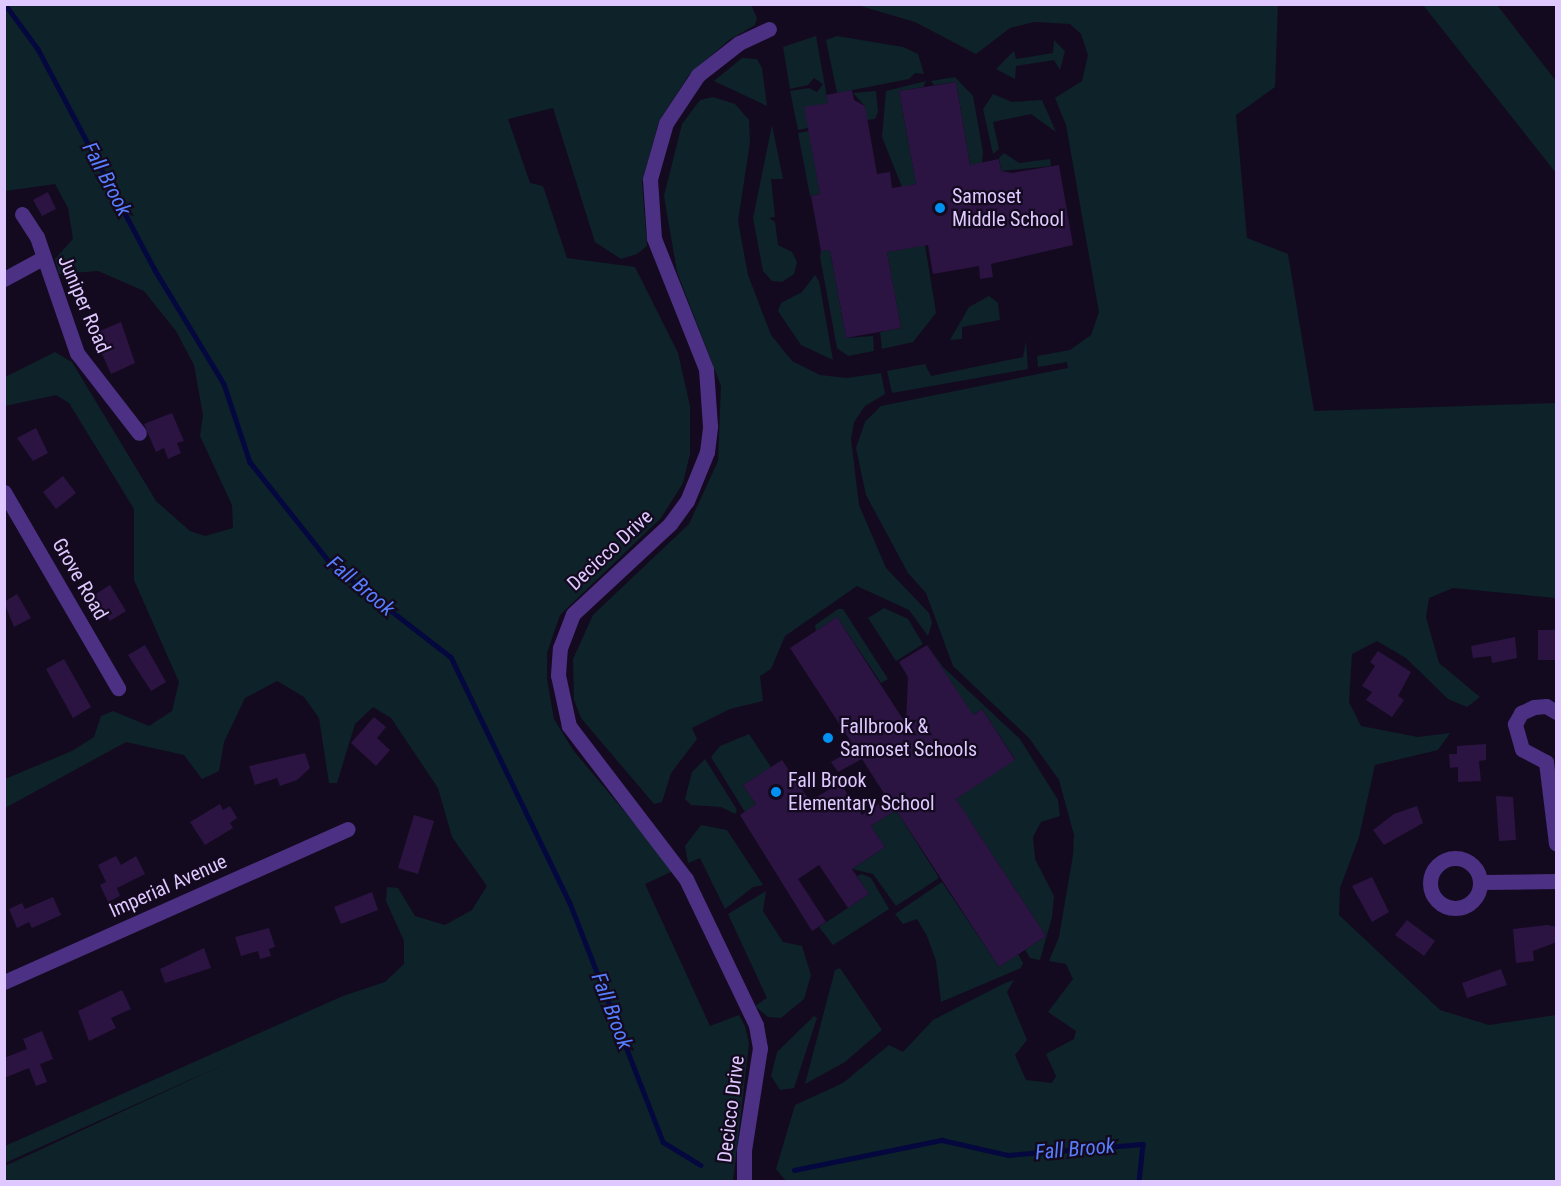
<!DOCTYPE html>
<html>
<head>
<meta charset="utf-8">
<style>
  body { margin:0 }
  #map { position:relative; width:1561px; height:1186px; overflow:hidden; background:#140a1f; font-family:"Roboto Condensed",sans-serif }
  div>[style] { position:absolute }
  .green>* { inset:0; background:#0d2229 }
  .stream>* { height:4.5px; margin:-2.25px; padding:0 2.25px; transform-origin:2.25px; border-radius:2.25px; background:#04083e }
  .building>* { inset:0; background:#2b1441 }
  .minor>* { height:15px; margin:-7.5px; padding:0 7.5px; transform-origin:7.5px; border-radius:7.5px; background:#4c3083 }
  .minor>.ring { margin:-7.5px; padding:0; box-sizing:content-box; background:none; border:15px solid #4c3083; border-radius:50% }
  .dots>* { width:16px; height:16px; translate:-50% -50%; box-sizing:border-box; border:3px solid #140a1f; border-radius:50% }
  span { translate:-50% -50%; white-space:nowrap; text-align:center; line-height:1.15; -webkit-text-stroke:4.5px #140a1f; paint-order:stroke }
  .poi-label { font-size:20px; color:#dfc8ff }
  .left { translate:0 -50%; text-align:left }
  .street-label { font-size:20px; color:#dfc8ff }
  .water-label { font-size:21px; color:#567eff; font-style:italic }
  .frame { position:absolute; inset:0; border:6px solid #dfc8ff; pointer-events:none }
</style>
</head>
<body>
<div id="map">
  <div class="green">
    <i style="clip-path:polygon(5px 5px,751px 5px,757px 18px,755px 25px,729px 40px,689px 75px,659px 121px,642px 182px,647px 246px,637px 254px,621px 259px,595px 242px,553px 108px,508px 119px,530px 183px,543px 186px,567px 258px,635px 267px,678px 353px,690px 406px,690px 454px,683px 483px,661px 518px,560px 615px,547px 653px,547px 679px,554px 719px,573px 750px,671px 867px,671px 872px,645px 884px,710px 1026px,739px 1015px,745px 1026px,749px 1044px,733px 1181px,5px 1181px,5px 1166px,225px 1064px,5px 1163px,5px 1146px,343px 996px,385px 982px,404px 964px,404px 941px,386px 901px,387px 887px,398px 888px,415px 916px,445px 925px,472px 910px,487px 886px,452px 837px,438px 788px,391px 718px,373px 707px,355px 724px,337px 783px,329px 783px,319px 718px,304px 697px,277px 681px,245px 698px,224px 742px,219px 771px,202px 779px,184px 755px,126px 742px,5px 808px,5px 779px,72px 751px,94px 737px,101px 716px,113px 711px,149px 726px,172px 711px,179px 682px,134px 580px,134px 509px,69px 403px,56px 395px,5px 406px,5px 377px,55px 352px,72px 362px,156px 501px,190px 531px,205px 536px,233px 528px,232px 505px,200px 436px,203px 415px,194px 365px,176px 331px,144px 291px,98px 271px,59px 274px,55px 259px,73px 239px,68px 208px,55px 184px,5px 191px)"></i>
    <i style="clip-path:polygon(857px 5px,1278px 5px,1275px 87px,1236px 115px,1247px 238px,1288px 254px,1314px 411px,1556px 403px,1556px 598px,1453px 588px,1429px 598px,1426px 617px,1439px 663px,1480px 697px,1467px 707px,1448px 699px,1406px 658px,1377px 641px,1352px 654px,1349px 702px,1361px 726px,1418px 737px,1450px 733px,1438px 750px,1375px 765px,1359px 837px,1340px 888px,1339px 915px,1440px 1010px,1489px 1025px,1556px 1015px,1556px 1179px,1553px 1181px,787px 1182px,776px 1169px,795px 1105px,843px 1083px,889px 1045px,903px 1052px,933px 1020px,1005px 983px,1014px 980px,1007px 992px,1027px 1040px,1015px 1055px,1026px 1080px,1052px 1083px,1056px 1076px,1046px 1054px,1074px 1039px,1076px 1031px,1048px 1012px,1073px 979px,1066px 964px,1049px 961px,1059px 937px,1073px 855px,1074px 835px,1059px 780px,1029px 738px,953px 666px,926px 593px,908px 573px,866px 495px,856px 448px,865px 422px,881px 406px,1068px 368px,1067px 362px,1038px 367px,1037px 356px,1070px 350px,1091px 335px,1099px 312px,1066px 125px,1055px 98px,1082px 81px,1088px 55px,1081px 34px,1070px 24px,1034px 22px,1010px 28px,976px 54px,915px 22px)"></i>
    <i style="clip-path:polygon(1423px 5px,1497px 5px,1556px 81px,1556px 173px)"></i>
    <i style="clip-path:polygon(816px 36px,828px 103px,808px 128px,798px 130px,790px 91px,809px 88px,817px 92px,823px 84px,814px 78px,808px 85px,790px 89px,783px 47px)"></i>
    <i style="clip-path:polygon(837px 36px,903px 47px,918px 54px,924px 74px,915px 73px,909px 79px,837px 93px,826px 40px)"></i>
    <i style="clip-path:polygon(1054px 40px,1065px 51px,1060px 70px,1054px 60px,1016px 66px,1015px 79px,996px 69px,1014px 51px,1016px 59px,1053px 53px)"></i>
    <i style="clip-path:polygon(742px 58px,757px 59px,762px 68px,767px 106px,714px 81px)"></i>
    <i style="clip-path:polygon(955px 77px,973px 96px,983px 152px,981px 175px,972px 176px,956px 82px,934px 85px,931px 81px)"></i>
    <i style="clip-path:polygon(926px 81px,923px 87px,899px 91px,916px 184px,902px 187px,882px 137px,886px 91px)"></i>
    <i style="clip-path:polygon(876px 91px,878px 112px,875px 119px,867px 120px,865px 106px,853px 93px)"></i>
    <i style="clip-path:polygon(993px 94px,1012px 102px,1042px 100px,1056px 132px,1031px 114px,993px 122px,999px 149px,993px 154px,983px 109px)"></i>
    <i style="clip-path:polygon(713px 97px,735px 104px,749px 120px,750px 142px,738px 221px,748px 275px,771px 335px,792px 361px,820px 375px,847px 378px,881px 373px,885px 394px,865px 406px,854px 422px,851px 439px,859px 505px,886px 568px,929px 613px,932px 623px,928px 636px,909px 610px,857px 586px,785px 636px,771px 669px,760px 676px,763px 701px,730px 709px,692px 728px,697px 739px,671px 773px,662px 802px,654px 804px,581px 718px,574px 700px,573px 659px,593px 615px,689px 524px,718px 461px,721px 386px,677px 272px,664px 196px,682px 124px,700px 100px)"></i>
    <i style="clip-path:polygon(772px 125px,783px 179px,771px 179px,775px 217px,769px 218px,775px 222px,778px 245px,792px 252px,797px 262px,794px 274px,782px 282px,772px 281px,763px 271px,753px 218px)"></i>
    <i style="clip-path:polygon(809px 131px,820px 194px,810px 196px,798px 133px)"></i>
    <i style="clip-path:polygon(1004px 153px,1019px 163px,1050px 159px,1051px 166px,1001px 171px,999px 158px)"></i>
    <i style="clip-path:polygon(925px 245px,936px 313px,913px 342px,882px 349px,880px 332px,901px 328px,887px 252px)"></i>
    <i style="clip-path:polygon(830px 250px,846px 338px,873px 336px,874px 351px,848px 356px,837px 348px,820px 257px,821px 251px)"></i>
    <i style="clip-path:polygon(815px 275px,819px 281px,833px 360px,801px 345px,778px 311px,781px 303px,802px 292px)"></i>
    <i style="clip-path:polygon(989px 296px,998px 303px,1000px 320px,962px 327px,962px 339px,950px 340px,969px 307px)"></i>
    <i style="clip-path:polygon(1026px 341px,1028px 369px,892px 393px,887px 371px,925px 364px,931px 376px,1023px 357px)"></i>
    <i style="clip-path:polygon(884px 608px,908px 619px,923px 644px,896px 661px,868px 618px)"></i>
    <i style="clip-path:polygon(838px 609px,843px 609px,888px 679px,881px 683px,837px 617px,816px 631px,815px 625px)"></i>
    <i style="clip-path:polygon(927px 645px,943px 667px,1020px 739px,1058px 800px,1060px 816px,1041px 822px,1033px 837px,1035px 859px,1054px 896px,1052px 917px,1040px 960px,1030px 958px,1025px 950px,1046px 936px,956px 799px,1015px 759px,982px 709px,947px 731px,966px 705px)"></i>
    <i style="clip-path:polygon(749px 734px,771px 767px,743px 785px,756px 804px,745px 812px,711px 757px,720px 746px)"></i>
    <i style="clip-path:polygon(705px 759px,737px 810px,735px 814px,721px 807px,691px 805px,685px 799px,692px 772px)"></i>
    <i style="clip-path:polygon(896px 810px,939px 878px,896px 906px,873px 874px,852px 869px,885px 847px,871px 826px)"></i>
    <i style="clip-path:polygon(701px 825px,727px 830px,763px 885px,753px 887px,725px 909px,700px 858px,688px 863px,685px 846px)"></i>
    <i style="clip-path:polygon(862px 874px,871px 878px,889px 909px,833px 945px,819px 927px,869px 894px,857px 876px)"></i>
    <i style="clip-path:polygon(942px 882px,999px 967px,1018px 954px,1023px 963px,1021px 968px,941px 1002px,936px 961px,927px 936px,917px 919px,903px 924px,895px 914px)"></i>
    <i style="clip-path:polygon(766px 891px,763px 911px,783px 942px,802px 946px,811px 975px,804px 999px,781px 1018px,768px 1017px,755px 1006px,767px 998px,728px 914px)"></i>
    <i style="clip-path:polygon(840px 968px,882px 1030px,845px 1062px,805px 1084px,835px 970px)"></i>
    <i style="clip-path:polygon(814px 1016px,817px 1018px,794px 1088px,780px 1090px,771px 1076px,777px 1052px)"></i>
  </div>
  <div class="stream">
    <i style="left:5px;top:4px;width:56px;rotate:53.7deg"></i>
    <i style="left:38px;top:49px;width:250px;rotate:62.1deg"></i>
    <i style="left:155px;top:270px;width:133px;rotate:58.8deg"></i>
    <i style="left:224px;top:384px;width:82px;rotate:71.6deg"></i>
    <i style="left:250px;top:462px;width:130px;rotate:51.5deg"></i>
    <i style="left:331px;top:564px;width:152px;rotate:37.8deg"></i>
    <i style="left:451px;top:657px;width:273px;rotate:64.2deg"></i>
    <i style="left:570px;top:903px;width:256px;rotate:68.7deg"></i>
    <i style="left:663px;top:1142px;width:44px;rotate:31.2deg"></i>
    <i style="left:794px;top:1170px;width:151px;rotate:-11.5deg"></i>
    <i style="left:942px;top:1140px;width:68px;rotate:12.8deg"></i>
    <i style="left:1008px;top:1155px;width:135px;rotate:-4.7deg"></i>
    <i style="left:1143px;top:1144px;width:38px;rotate:96deg"></i>
  </div>
  <div class="building">
    <i style="clip-path:polygon(956px 82px,970px 165px,999px 159px,1001px 171px,1012px 173px,1059px 165px,1073px 245px,991px 264px,993px 277px,980px 279px,979px 266px,933px 274px,928px 245px,887px 252px,901px 328px,846px 338px,830px 250px,821px 251px,811px 196px,820px 194px,804px 107px,828px 103px,826px 95px,852px 90px,854px 100px,865px 106px,877px 174px,890px 172px,892px 188px,916px 184px,899px 91px)"></i>
    <i style="clip-path:polygon(48px 192px,56px 209px,42px 216px,33px 200px)"></i>
    <i style="clip-path:polygon(121px 322px,135px 363px,111px 374px,93px 334px)"></i>
    <i style="clip-path:polygon(172px 413px,184px 441px,177px 443px,181px 453px,168px 459px,164px 448px,156px 452px,144px 424px)"></i>
    <i style="clip-path:polygon(36px 428px,48px 453px,33px 461px,17px 438px)"></i>
    <i style="clip-path:polygon(63px 476px,76px 493px,56px 509px,43px 492px)"></i>
    <i style="clip-path:polygon(110px 585px,126px 611px,110px 621px,94px 595px)"></i>
    <i style="clip-path:polygon(17px 594px,31px 618px,14px 627px,4px 602px)"></i>
    <i style="clip-path:polygon(837px 617px,906px 724px,908px 677px,899px 662px,927px 645px,973px 715px,982px 709px,1015px 760px,956px 799px,1046px 936px,999px 967px,896px 810px,871px 826px,885px 847px,852px 869px,869px 894px,848px 908px,819px 865px,798px 879px,826px 922px,812px 931px,740px 815px,756px 804px,743px 785px,782px 760px,810px 801px,840px 783px,862px 815px,887px 798px,862px 759px,838px 772px,831px 762px,855px 748px,790px 648px)"></i>
    <i style="clip-path:polygon(1538px 630px,1557px 630px,1556px 660px,1538px 660px)"></i>
    <i style="clip-path:polygon(1515px 637px,1517px 658px,1492px 663px,1491px 656px,1473px 658px,1471px 646px)"></i>
    <i style="clip-path:polygon(145px 645px,166px 682px,151px 691px,128px 655px)"></i>
    <i style="clip-path:polygon(1378px 651px,1411px 672px,1398px 696px,1404px 700px,1392px 717px,1366px 700px,1372px 692px,1362px 686px,1375px 666px,1370px 662px)"></i>
    <i style="clip-path:polygon(64px 659px,91px 707px,73px 718px,46px 669px)"></i>
    <i style="clip-path:polygon(374px 717px,386px 727px,377px 738px,390px 750px,376px 766px,351px 743px)"></i>
    <i style="clip-path:polygon(1486px 744px,1486px 760px,1479px 761px,1481px 781px,1458px 782px,1458px 767px,1450px 768px,1449px 754px,1457px 754px,1457px 746px)"></i>
    <i style="clip-path:polygon(305px 753px,310px 768px,297px 780px,280px 786px,277px 778px,255px 785px,249px 766px)"></i>
    <i style="clip-path:polygon(1496px 796px,1513px 797px,1516px 840px,1499px 841px)"></i>
    <i style="clip-path:polygon(220px 804px,223px 810px,230px 806px,237px 818px,230px 823px,233px 828px,205px 845px,190px 822px)"></i>
    <i style="clip-path:polygon(1417px 806px,1423px 823px,1384px 845px,1373px 830px,1394px 814px)"></i>
    <i style="clip-path:polygon(414px 815px,434px 821px,418px 874px,398px 868px)"></i>
    <i style="clip-path:polygon(116px 856px,121px 865px,136px 856px,145px 874px,117px 888px,120px 896px,108px 902px,100px 885px,106px 882px,98px 865px)"></i>
    <i style="clip-path:polygon(1372px 877px,1389px 912px,1372px 922px,1352px 886px)"></i>
    <i style="clip-path:polygon(372px 892px,378px 910px,341px 924px,334px 907px)"></i>
    <i style="clip-path:polygon(53px 897px,61px 915px,32px 928px,29px 922px,17px 928px,9px 909px,22px 903px,25px 909px)"></i>
    <i style="clip-path:polygon(1407px 920px,1435px 941px,1424px 956px,1395px 935px)"></i>
    <i style="clip-path:polygon(1547px 925px,1557px 927px,1557px 942px,1533px 951px,1534px 961px,1516px 963px,1513px 929px)"></i>
    <i style="clip-path:polygon(269px 928px,275px 947px,269px 949px,271px 956px,260px 959px,258px 951px,241px 956px,235px 937px)"></i>
    <i style="clip-path:polygon(204px 948px,211px 968px,165px 983px,160px 969px)"></i>
    <i style="clip-path:polygon(1501px 969px,1507px 985px,1467px 998px,1462px 983px)"></i>
    <i style="clip-path:polygon(122px 990px,131px 1009px,111px 1018px,116px 1028px,89px 1041px,78px 1011px)"></i>
    <i style="clip-path:polygon(42px 1031px,53px 1059px,40px 1064px,47px 1082px,36px 1086px,29px 1068px,4px 1078px,4px 1058px,27px 1049px,23px 1039px)"></i>
  </div>
  <div class="minor">
    <i style="left:22px;top:214px;width:27px;rotate:57deg"></i>
    <i style="left:37px;top:237px;width:123px;rotate:71deg"></i>
    <i style="left:77px;top:353px;width:101px;rotate:52.2deg"></i>
    <i style="left:4px;top:279px;width:42px;rotate:-28.4deg"></i>
    <i style="left:4px;top:492px;width:227px;rotate:59.8deg"></i>
    <i style="left:1546px;top:762px;width:27px;rotate:-152deg"></i>
    <i style="left:1522px;top:749px;width:26px;rotate:-106deg"></i>
    <i style="left:1515px;top:724px;width:13px;rotate:-61deg"></i>
    <i style="left:1521px;top:713px;width:14px;rotate:-25deg"></i>
    <i style="left:1534px;top:707px;width:12px;rotate:-5deg"></i>
    <i style="left:1546px;top:706px;width:12px;rotate:31deg"></i>
    <i style="left:1546px;top:762px;width:82px;rotate:83deg"></i>
    <i class="ring" style="left:1430px;top:858px;width:35px;height:35px"></i>
    <i style="left:1483px;top:882px;width:73px;rotate:-0.8deg"></i>
    <i style="left:4px;top:982px;width:376px;rotate:-24deg"></i>
    <i style="left:744px;top:1182px;width:32px;rotate:-90deg"></i>
    <i style="left:744px;top:1150px;width:103px;rotate:-81.1deg"></i>
    <i style="left:760px;top:1048px;width:23px;rotate:-100deg"></i>
    <i style="left:756px;top:1025px;width:162px;rotate:-115.6deg"></i>
    <i style="left:686px;top:879px;width:193px;rotate:-127.4deg"></i>
    <i style="left:569px;top:726px;width:52px;rotate:-102.2deg"></i>
    <i style="left:558px;top:675px;width:27px;rotate:-86deg"></i>
    <i style="left:560px;top:648px;width:36px;rotate:-69deg"></i>
    <i style="left:573px;top:614px;width:132px;rotate:-42.9deg"></i>
    <i style="left:670px;top:524px;width:29px;rotate:-54deg"></i>
    <i style="left:687px;top:501px;width:53px;rotate:-67.8deg"></i>
    <i style="left:707px;top:452px;width:26px;rotate:-83deg"></i>
    <i style="left:710px;top:426px;width:57px;rotate:-94deg"></i>
    <i style="left:706px;top:369px;width:141px;rotate:-111.7deg"></i>
    <i style="left:654px;top:238px;width:59px;rotate:-93.9deg"></i>
    <i style="left:650px;top:179px;width:58px;rotate:-74.1deg"></i>
    <i style="left:666px;top:123px;width:58px;rotate:-56.3deg"></i>
    <i style="left:698px;top:75px;width:52px;rotate:-38deg"></i>
    <i style="left:739px;top:43px;width:33px;rotate:-25deg"></i>
  </div>
  <div class="dots">
    <i style="left:940px;top:208px;background:#0091f3"></i>
    <i style="left:828px;top:738px;background:#0091f3"></i>
    <i style="left:776px;top:792px;background:#0091f3"></i>
  </div>
  <div class="poi-label">
    <span class="left" style="left:952px;top:208px">Samoset<br>Middle School</span>
    <span class="left" style="left:840px;top:738px">Fallbrook &amp;<br>Samoset Schools</span>
    <span class="left" style="left:788px;top:792px">Fall Brook<br>Elementary School</span>
  </div>
  <div class="street-label">
    <span style="left:84px;top:304px;rotate:67deg">Juniper Road</span>
    <span style="left:610px;top:550px;rotate:-43deg">Decicco Drive</span>
    <span style="left:80px;top:579px;rotate:60deg">Grove Road</span>
    <span style="left:168px;top:886px;rotate:-24deg">Imperial Avenue</span>
    <span style="left:731px;top:1109px;rotate:-83deg">Decicco Drive</span>
  </div>
  <div class="water-label">
    <span style="left:107px;top:179px;rotate:62deg">Fall Brook</span>
    <span style="left:361px;top:586px;rotate:40deg">Fall Brook</span>
    <span style="left:612px;top:1011px;rotate:69deg">Fall Brook</span>
    <span style="left:1075px;top:1149px;rotate:-5deg">Fall Brook</span>
  </div>
  <div class="frame"></div>
</div>
</body>
</html>
